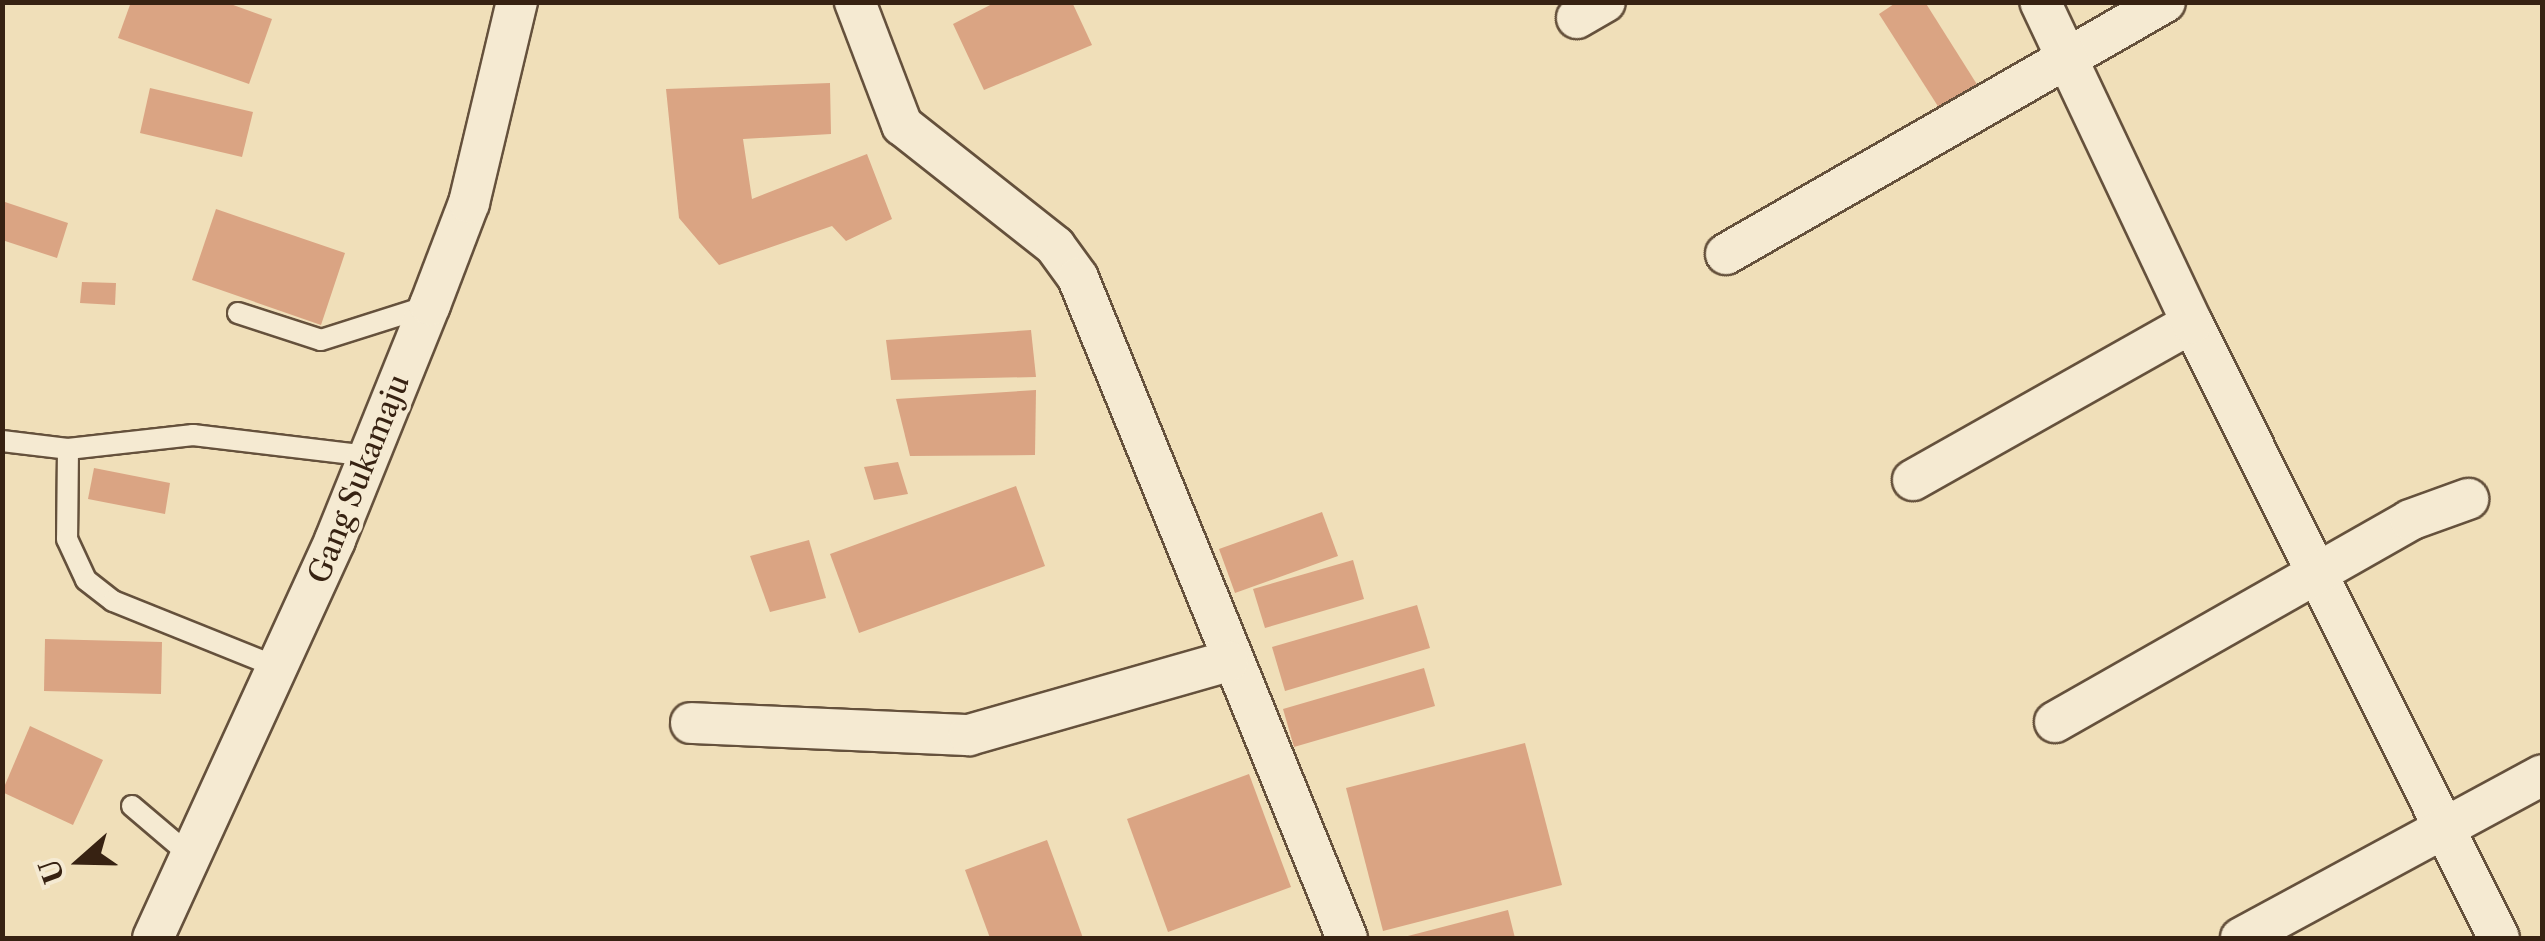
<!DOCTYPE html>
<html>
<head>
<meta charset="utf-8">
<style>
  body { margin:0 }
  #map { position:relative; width:2545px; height:941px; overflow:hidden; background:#f0dfb9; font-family:"Libre Caslon Text",serif }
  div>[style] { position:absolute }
  .building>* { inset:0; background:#daa483 }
  .roads { filter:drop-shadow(2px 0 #65513c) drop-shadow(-2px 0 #65513c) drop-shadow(0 2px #65513c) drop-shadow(0 -2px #65513c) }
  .service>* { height:20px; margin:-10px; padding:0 10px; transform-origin:10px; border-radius:10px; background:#f5ead2 }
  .minor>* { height:40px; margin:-20px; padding:0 20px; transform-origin:20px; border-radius:20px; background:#f5ead2 }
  span { translate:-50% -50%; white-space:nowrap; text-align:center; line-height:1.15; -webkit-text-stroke:8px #f5ead2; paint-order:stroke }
  .street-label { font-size:30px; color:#372212 }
  .frame { position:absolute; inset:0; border:5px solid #372212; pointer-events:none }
  .north { position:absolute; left:30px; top:811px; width:100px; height:100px; -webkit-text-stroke:8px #f5ead2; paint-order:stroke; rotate:250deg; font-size:28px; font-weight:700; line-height:40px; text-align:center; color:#372212 }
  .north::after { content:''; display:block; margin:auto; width:35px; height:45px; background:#372212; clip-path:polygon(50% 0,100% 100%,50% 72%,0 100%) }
</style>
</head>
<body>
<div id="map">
  <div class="building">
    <i style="clip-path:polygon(131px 2px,225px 2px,272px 19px,249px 84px,118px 38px)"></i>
    <i style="clip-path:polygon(996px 2px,1072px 2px,1092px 45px,984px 90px,953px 24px)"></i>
    <i style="clip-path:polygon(1897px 2px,1925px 2px,1978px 86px,1941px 111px,1879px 14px)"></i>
    <i style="clip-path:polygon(830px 83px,831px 134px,743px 139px,752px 199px,867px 154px,892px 219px,846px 241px,832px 226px,719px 265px,679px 218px,666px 89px)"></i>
    <i style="clip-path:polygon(150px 88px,253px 112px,242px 157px,140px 133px)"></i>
    <i style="clip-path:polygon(2px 201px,68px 223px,57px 258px,2px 240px)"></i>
    <i style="clip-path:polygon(216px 209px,345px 253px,321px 325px,192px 280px)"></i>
    <i style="clip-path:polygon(82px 282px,116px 283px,115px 305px,80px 303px)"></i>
    <i style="clip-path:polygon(1031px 330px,1036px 377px,891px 380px,886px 340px)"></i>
    <i style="clip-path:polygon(1036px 390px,1035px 455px,910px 456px,896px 399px)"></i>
    <i style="clip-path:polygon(898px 462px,908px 494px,874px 500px,864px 467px)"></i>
    <i style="clip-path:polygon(94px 468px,170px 483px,165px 514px,88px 499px)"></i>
    <i style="clip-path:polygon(1016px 486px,1045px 566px,859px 633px,830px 554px)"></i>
    <i style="clip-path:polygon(1322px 512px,1338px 556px,1235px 593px,1219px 549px)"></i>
    <i style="clip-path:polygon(809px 540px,826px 598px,770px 612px,750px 556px)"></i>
    <i style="clip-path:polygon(1353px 560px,1364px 599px,1265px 628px,1253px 589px)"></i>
    <i style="clip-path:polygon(1417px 605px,1430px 648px,1285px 691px,1272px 647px)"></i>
    <i style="clip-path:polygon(45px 639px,162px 642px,161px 694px,44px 691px)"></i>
    <i style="clip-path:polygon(1424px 668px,1435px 706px,1294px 747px,1283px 709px)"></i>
    <i style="clip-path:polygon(30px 726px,103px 760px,73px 825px,2px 792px)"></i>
    <i style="clip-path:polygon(1525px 743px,1562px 885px,1383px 931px,1346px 788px)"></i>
    <i style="clip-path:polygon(1249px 774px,1291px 887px,1168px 932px,1127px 819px)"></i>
    <i style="clip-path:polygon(1047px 840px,1083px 938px,990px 938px,965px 870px)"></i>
    <i style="clip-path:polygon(1508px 910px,1515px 938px,1404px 938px,1404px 937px)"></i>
  </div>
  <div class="roads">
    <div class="service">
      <i style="left:238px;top:313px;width:87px;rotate:18deg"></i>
      <i style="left:321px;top:340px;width:112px;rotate:-17.6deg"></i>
      <i style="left:2px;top:441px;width:66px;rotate:6.9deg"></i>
      <i style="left:68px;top:449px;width:126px;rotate:-6.4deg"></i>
      <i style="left:193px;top:435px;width:178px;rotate:6.8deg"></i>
      <i style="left:68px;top:449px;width:90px;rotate:90.6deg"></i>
      <i style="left:67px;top:539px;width:45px;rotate:65.1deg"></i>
      <i style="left:86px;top:580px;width:34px;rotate:38deg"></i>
      <i style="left:113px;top:601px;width:180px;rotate:21.9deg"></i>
      <i style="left:132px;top:806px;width:79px;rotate:40.4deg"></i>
    </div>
    <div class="minor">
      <i style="left:855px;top:2px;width:132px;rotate:69.1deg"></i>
      <i style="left:902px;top:125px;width:195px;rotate:38.3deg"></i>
      <i style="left:1055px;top:246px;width:39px;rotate:54deg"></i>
      <i style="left:1078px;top:278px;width:713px;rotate:67.83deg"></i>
      <i style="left:1577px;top:18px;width:32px;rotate:-30deg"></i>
      <i style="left:1726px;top:254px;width:506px;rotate:-29.86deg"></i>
      <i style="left:2192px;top:323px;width:687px;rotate:63.47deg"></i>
      <i style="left:1913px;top:480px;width:320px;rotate:-29.4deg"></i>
      <i style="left:2192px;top:323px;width:355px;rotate:-115.3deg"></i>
      <i style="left:2055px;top:722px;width:408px;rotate:-29.6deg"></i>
      <i style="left:2410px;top:520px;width:62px;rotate:-19.9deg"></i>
      <i style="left:691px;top:723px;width:278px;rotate:2.5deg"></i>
      <i style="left:969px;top:735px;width:269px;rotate:-15.9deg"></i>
      <i style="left:153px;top:938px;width:438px;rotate:-65.4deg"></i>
      <i style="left:335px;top:540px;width:253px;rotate:-68deg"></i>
      <i style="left:430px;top:305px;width:109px;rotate:-69.1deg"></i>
      <i style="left:469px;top:203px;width:207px;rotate:-76.6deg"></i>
      <i style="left:2241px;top:938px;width:342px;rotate:-28.4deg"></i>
    </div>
  </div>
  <div class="street-label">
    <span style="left:359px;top:479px;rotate:-68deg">Gang Sukamaju</span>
  </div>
  <div class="frame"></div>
  <div class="north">U</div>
</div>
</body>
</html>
